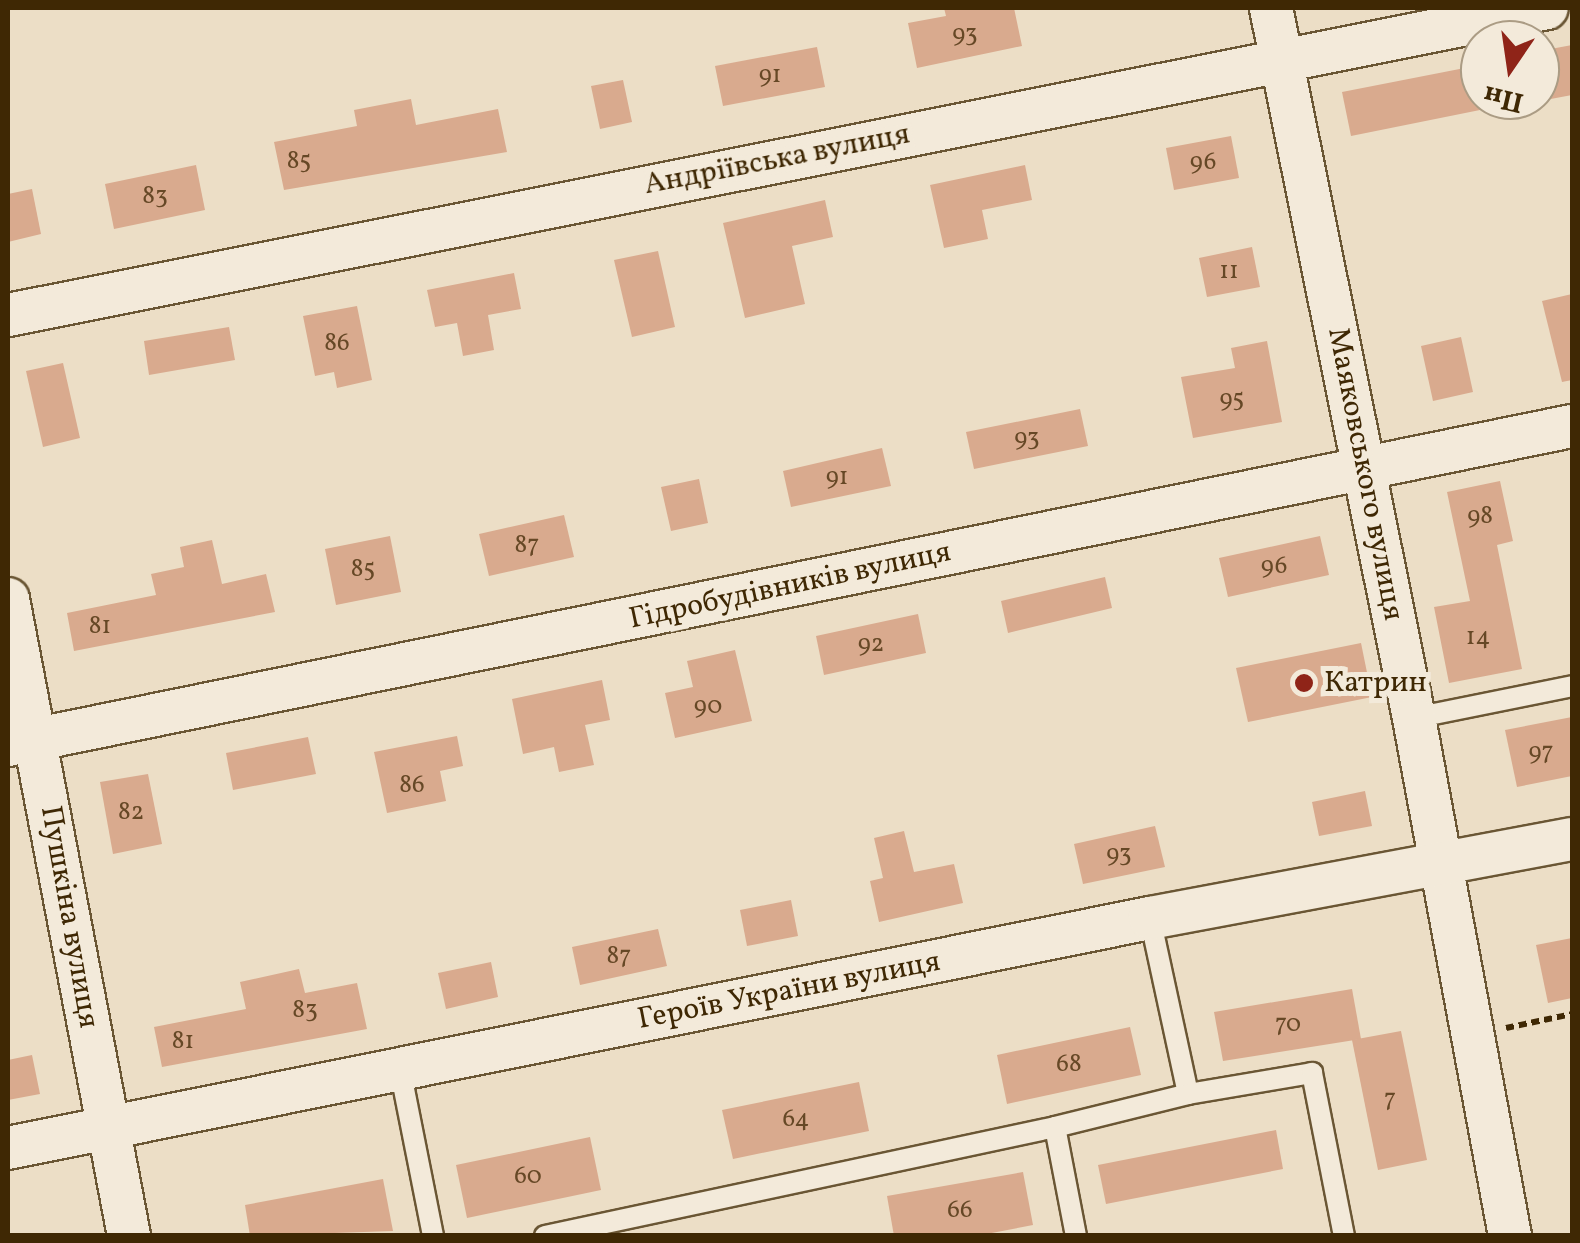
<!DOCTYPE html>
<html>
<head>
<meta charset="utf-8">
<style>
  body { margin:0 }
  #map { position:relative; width:1580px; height:1243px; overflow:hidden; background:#ecdec6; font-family:Vollkorn,serif }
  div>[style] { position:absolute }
  .building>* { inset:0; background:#d9aa8e }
  .path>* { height:6px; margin-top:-3px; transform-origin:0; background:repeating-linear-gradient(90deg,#3f2804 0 8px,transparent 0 13px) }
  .roads { filter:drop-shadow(2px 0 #6a5634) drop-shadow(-2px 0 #6a5634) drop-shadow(0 2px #6a5634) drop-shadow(0 -2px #6a5634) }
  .lane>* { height:20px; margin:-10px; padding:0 10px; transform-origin:10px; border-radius:10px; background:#f3eada }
  .street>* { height:42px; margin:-21px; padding:0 21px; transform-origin:21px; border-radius:21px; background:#f3eada }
  .dots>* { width:28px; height:28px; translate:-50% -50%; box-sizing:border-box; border:5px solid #f3eada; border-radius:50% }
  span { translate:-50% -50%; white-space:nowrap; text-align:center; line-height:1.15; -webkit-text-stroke:10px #f3eada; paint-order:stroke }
  .number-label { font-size:25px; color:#664826 }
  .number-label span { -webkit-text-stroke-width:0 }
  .street-label { font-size:30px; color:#3f2804 }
  .poi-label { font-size:30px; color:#3f2804 }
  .left { translate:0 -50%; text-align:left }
  .frame { position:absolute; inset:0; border:10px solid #3f2804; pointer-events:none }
  .north { position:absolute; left:1460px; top:20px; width:100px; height:100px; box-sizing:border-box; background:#f3eada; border:2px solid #ab9c84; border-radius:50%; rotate:193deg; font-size:28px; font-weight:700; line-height:40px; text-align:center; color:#3f2804 }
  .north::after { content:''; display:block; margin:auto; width:35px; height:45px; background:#8f2418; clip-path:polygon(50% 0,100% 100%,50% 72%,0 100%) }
</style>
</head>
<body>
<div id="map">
  <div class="building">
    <i style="clip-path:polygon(944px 8px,1014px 8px,1022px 46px,917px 68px,908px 23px,946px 16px)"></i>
    <i style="clip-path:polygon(1572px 45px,1572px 95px,1540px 101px,1540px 51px)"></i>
    <i style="clip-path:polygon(817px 47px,825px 87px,723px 106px,715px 66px)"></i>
    <i style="clip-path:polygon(1480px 65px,1480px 110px,1351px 136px,1342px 92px)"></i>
    <i style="clip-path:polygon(623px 80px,632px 122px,600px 129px,591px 86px)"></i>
    <i style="clip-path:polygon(411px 99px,416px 125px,498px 109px,507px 152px,284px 190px,274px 142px,357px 126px,354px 110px)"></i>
    <i style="clip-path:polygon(1231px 136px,1239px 178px,1174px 190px,1166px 148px)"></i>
    <i style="clip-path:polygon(196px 165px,205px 210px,114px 229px,105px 184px)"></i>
    <i style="clip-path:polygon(1025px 165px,1032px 200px,982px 210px,988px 239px,944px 248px,930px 185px)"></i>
    <i style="clip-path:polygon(32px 189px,41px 234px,8px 242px,8px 194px)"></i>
    <i style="clip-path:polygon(825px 200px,833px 237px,792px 246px,805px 304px,745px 318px,723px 223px)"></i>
    <i style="clip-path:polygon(1252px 247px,1260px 287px,1207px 297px,1199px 258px)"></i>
    <i style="clip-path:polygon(658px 251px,675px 327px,632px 337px,614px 260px)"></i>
    <i style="clip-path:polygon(514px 273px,521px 309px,488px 315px,494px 350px,463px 356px,457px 323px,435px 327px,427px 290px)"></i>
    <i style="clip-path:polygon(1572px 294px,1572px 380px,1562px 382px,1542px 301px)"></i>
    <i style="clip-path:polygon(357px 306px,372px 380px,337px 388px,334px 372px,315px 376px,303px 316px)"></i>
    <i style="clip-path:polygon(229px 327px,235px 360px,149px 375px,144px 341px)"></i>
    <i style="clip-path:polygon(1461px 337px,1473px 392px,1433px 401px,1421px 346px)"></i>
    <i style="clip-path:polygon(1267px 341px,1282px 422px,1193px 438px,1181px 377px,1235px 368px,1231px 348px)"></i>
    <i style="clip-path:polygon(63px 363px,80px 438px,43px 447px,26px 371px)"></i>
    <i style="clip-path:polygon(1080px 409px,1088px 446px,974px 469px,966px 432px)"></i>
    <i style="clip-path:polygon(882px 448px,891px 486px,791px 507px,783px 471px)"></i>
    <i style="clip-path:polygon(699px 479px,708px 523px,671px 531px,661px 487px)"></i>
    <i style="clip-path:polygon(1500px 481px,1513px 541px,1497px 545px,1522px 669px,1449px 683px,1434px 607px,1470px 601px,1447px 492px)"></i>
    <i style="clip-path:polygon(564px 515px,574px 557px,489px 576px,479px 534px)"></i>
    <i style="clip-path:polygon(390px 536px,401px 592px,336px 605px,325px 549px)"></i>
    <i style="clip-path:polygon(1320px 536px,1329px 575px,1228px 597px,1219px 558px)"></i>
    <i style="clip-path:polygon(212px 540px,222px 584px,266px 574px,275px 612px,74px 651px,67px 613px,156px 595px,151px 574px,184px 567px,180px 547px)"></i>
    <i style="clip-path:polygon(1105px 577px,1112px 608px,1008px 633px,1001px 601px)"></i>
    <i style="clip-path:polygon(918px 614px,926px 653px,824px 675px,816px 636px)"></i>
    <i style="clip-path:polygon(1361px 643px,1372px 697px,1248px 722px,1236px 668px)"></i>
    <i style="clip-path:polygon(735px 650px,752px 721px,675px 738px,665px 693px,693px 687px,687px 661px)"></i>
    <i style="clip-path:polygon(602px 680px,610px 720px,585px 725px,594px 765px,559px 772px,554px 747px,523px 754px,512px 699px)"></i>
    <i style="clip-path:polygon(1572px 717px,1572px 776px,1517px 787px,1505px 730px)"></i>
    <i style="clip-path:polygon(457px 736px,463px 766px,440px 771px,446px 801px,387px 813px,374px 752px)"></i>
    <i style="clip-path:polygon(308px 737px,316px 774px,233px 790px,226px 753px)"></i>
    <i style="clip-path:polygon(148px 774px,162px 844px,113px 854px,100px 782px)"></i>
    <i style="clip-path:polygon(1365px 791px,1372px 826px,1319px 836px,1312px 802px)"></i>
    <i style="clip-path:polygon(1155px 826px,1165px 867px,1083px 884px,1074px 844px)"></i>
    <i style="clip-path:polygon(904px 831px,914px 872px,954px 864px,963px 903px,879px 922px,870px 881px,883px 878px,874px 838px)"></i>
    <i style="clip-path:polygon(791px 900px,798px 936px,747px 946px,740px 910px)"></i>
    <i style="clip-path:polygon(658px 929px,667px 966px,580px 985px,572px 947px)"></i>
    <i style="clip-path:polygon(1572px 938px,1572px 998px,1548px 1003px,1536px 945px)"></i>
    <i style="clip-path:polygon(491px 962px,498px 997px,446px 1009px,438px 973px)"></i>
    <i style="clip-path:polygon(299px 969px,305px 993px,357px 983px,367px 1029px,162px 1067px,154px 1027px,246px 1009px,240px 982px)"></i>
    <i style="clip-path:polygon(1352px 989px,1361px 1039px,1223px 1061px,1214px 1012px)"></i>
    <i style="clip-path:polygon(1130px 1027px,1141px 1075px,1007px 1104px,997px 1055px)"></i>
    <i style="clip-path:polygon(1401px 1031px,1427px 1160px,1378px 1170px,1352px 1040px)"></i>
    <i style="clip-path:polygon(32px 1055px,40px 1094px,8px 1100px,8px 1060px)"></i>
    <i style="clip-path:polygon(859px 1082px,869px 1131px,733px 1159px,722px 1110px)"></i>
    <i style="clip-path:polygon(1276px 1130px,1283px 1169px,1106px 1204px,1098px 1165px)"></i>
    <i style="clip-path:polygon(590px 1137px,601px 1190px,467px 1218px,456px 1165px)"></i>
    <i style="clip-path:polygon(1023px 1172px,1033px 1225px,976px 1236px,894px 1236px,887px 1196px)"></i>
    <i style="clip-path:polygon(383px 1179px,393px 1231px,250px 1236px,245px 1205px)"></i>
  </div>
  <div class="path">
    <i style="left:1506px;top:1028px;width:67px;rotate:-12deg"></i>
  </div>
  <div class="roads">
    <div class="lane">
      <i style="left:1414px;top:718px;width:161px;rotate:-11.4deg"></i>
      <i style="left:1150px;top:918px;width:180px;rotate:77.8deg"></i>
      <i style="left:400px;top:1069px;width:170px;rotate:78.8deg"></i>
      <i style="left:545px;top:1236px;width:522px;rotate:-12.06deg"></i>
      <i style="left:1076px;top:1236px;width:111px;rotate:-100.9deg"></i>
      <i style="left:1055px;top:1127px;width:137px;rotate:-13.9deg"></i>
      <i style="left:1188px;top:1094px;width:126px;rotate:-9.6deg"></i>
      <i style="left:1312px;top:1073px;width:166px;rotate:78.9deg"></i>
    </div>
    <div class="street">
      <i style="left:1271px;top:8px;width:724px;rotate:78.61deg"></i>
      <i style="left:1414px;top:718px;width:527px;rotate:79.5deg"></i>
      <i style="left:8px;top:315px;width:1569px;rotate:-11.28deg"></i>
      <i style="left:8px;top:599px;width:648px;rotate:79.24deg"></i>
      <i style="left:8px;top:745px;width:1596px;rotate:-11.53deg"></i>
      <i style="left:8px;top:1148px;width:1165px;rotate:-11.39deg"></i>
      <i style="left:1150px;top:918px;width:429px;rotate:-10.6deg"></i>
    </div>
  </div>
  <div class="dots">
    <i style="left:1304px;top:683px;background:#8f2418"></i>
  </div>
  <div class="number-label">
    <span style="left:965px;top:35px">93</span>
    <span style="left:770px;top:76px">91</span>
    <span style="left:299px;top:162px">85</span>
    <span style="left:1203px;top:163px">96</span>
    <span style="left:155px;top:197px">83</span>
    <span style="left:1229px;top:272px">11</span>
    <span style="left:337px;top:344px">86</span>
    <span style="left:1232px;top:400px">95</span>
    <span style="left:1027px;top:439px">93</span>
    <span style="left:837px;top:478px">91</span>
    <span style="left:1480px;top:517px">98</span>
    <span style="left:527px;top:546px">87</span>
    <span style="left:1274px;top:567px">96</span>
    <span style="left:363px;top:570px">85</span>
    <span style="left:100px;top:627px">81</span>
    <span style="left:1478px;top:638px">14</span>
    <span style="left:871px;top:645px">92</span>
    <span style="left:708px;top:707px">90</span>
    <span style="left:1541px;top:753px">97</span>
    <span style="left:412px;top:786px">86</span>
    <span style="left:131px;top:813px">82</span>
    <span style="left:1119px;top:855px">93</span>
    <span style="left:619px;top:957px">87</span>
    <span style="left:305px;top:1011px">83</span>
    <span style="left:1288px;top:1025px">70</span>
    <span style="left:183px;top:1042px">81</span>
    <span style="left:1069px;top:1065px">68</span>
    <span style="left:1390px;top:1100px">7</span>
    <span style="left:796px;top:1120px">64</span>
    <span style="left:528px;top:1177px">60</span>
    <span style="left:960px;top:1211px">66</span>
  </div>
  <div class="street-label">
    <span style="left:777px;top:160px;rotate:-11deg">Андріївська вулиця</span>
    <span style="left:1365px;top:474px;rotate:79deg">Маяковського вулиця</span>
    <span style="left:790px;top:586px;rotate:-12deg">Гідробудівників вулиця</span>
    <span style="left:69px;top:917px;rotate:80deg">Пушкіна вулиця</span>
    <span style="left:789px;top:991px;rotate:-11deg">Героїв України вулиця</span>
  </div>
  <div class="poi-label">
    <span class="left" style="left:1324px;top:683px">Катрин</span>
  </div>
  <div class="frame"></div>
  <div class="north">Пн</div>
</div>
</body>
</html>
